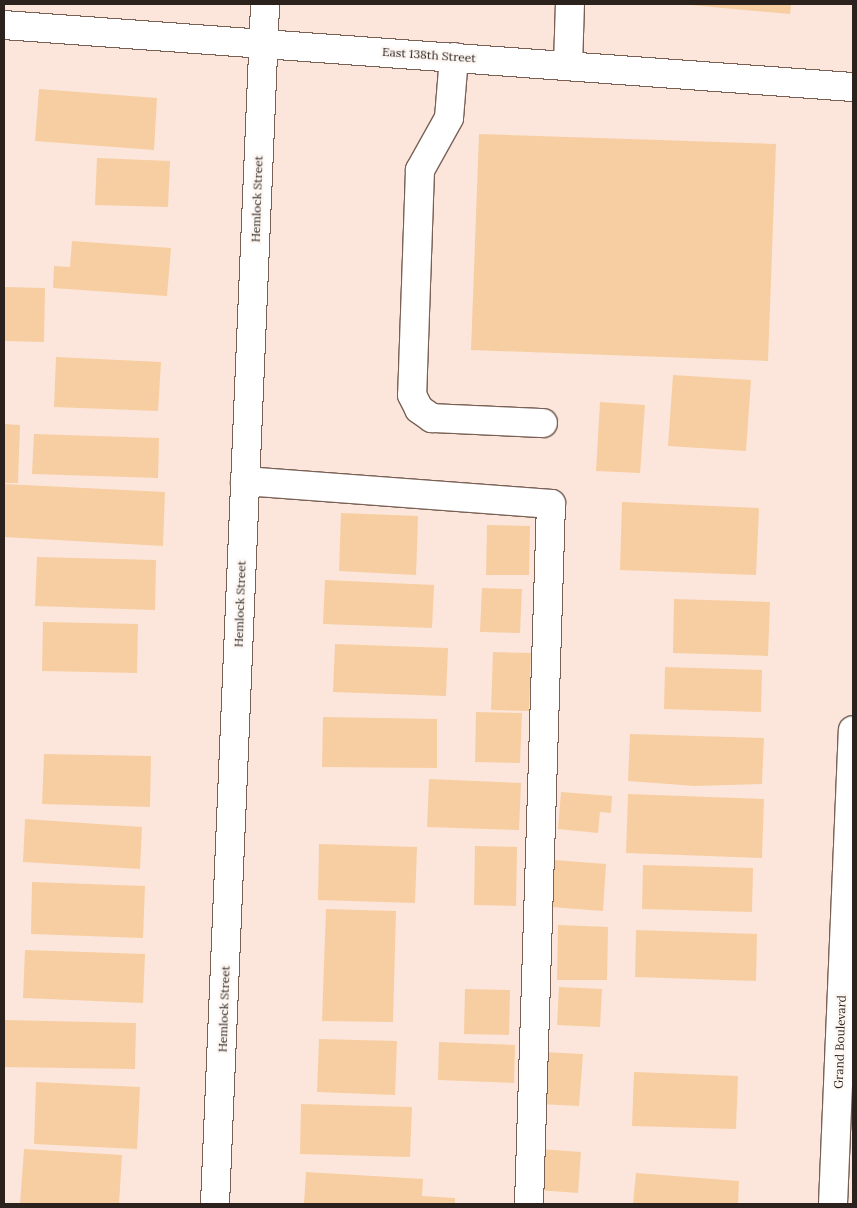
<!DOCTYPE html>
<html>
<head>
<meta charset="utf-8">
<style>
  body { margin:0 }
  #map { position:relative; width:857px; height:1208px; overflow:hidden; background:#fce6db; font-family:Lora,serif }
  div>[style] { position:absolute }
  .building>* { inset:0; background:#f7cea1 }
  .roads { filter:drop-shadow(1px 0 #796156) drop-shadow(-1px 0 #796156) drop-shadow(0 1px #796156) drop-shadow(0 -1px #796156) }
  .minor>* { height:28px; margin:-14px; padding:0 14px; transform-origin:14px; border-radius:14px; background:#fff }
  span { translate:-50% -50%; white-space:nowrap; text-align:center; line-height:1.15; -webkit-text-stroke:4.5px #fdf7f4; paint-order:stroke }
  .street-label { font-size:12px; color:#2c221d }
  .frame { position:absolute; inset:0; border:5px solid #2c221d; pointer-events:none }
</style>
</head>
<body>
<div id="map">
  <div class="building">
    <i style="clip-path:polygon(679px 4px,791px 4px,790px 14px)"></i>
    <i style="clip-path:polygon(39px 89px,157px 98px,154px 150px,35px 141px)"></i>
    <i style="clip-path:polygon(479px 134px,776px 144px,768px 361px,471px 350px)"></i>
    <i style="clip-path:polygon(97px 158px,170px 161px,168px 207px,95px 205px)"></i>
    <i style="clip-path:polygon(72px 241px,171px 248px,167px 296px,53px 288px,54px 266px,70px 267px)"></i>
    <i style="clip-path:polygon(4px 287px,45px 288px,44px 342px,4px 341px)"></i>
    <i style="clip-path:polygon(56px 357px,161px 362px,158px 411px,54px 407px)"></i>
    <i style="clip-path:polygon(673px 375px,751px 380px,746px 451px,668px 446px)"></i>
    <i style="clip-path:polygon(600px 402px,645px 405px,640px 473px,596px 471px)"></i>
    <i style="clip-path:polygon(4px 424px,20px 425px,18px 483px,4px 483px)"></i>
    <i style="clip-path:polygon(34px 434px,159px 438px,158px 478px,32px 474px)"></i>
    <i style="clip-path:polygon(4px 484px,165px 492px,163px 546px,4px 537px)"></i>
    <i style="clip-path:polygon(622px 502px,759px 508px,756px 575px,620px 570px)"></i>
    <i style="clip-path:polygon(341px 513px,418px 516px,416px 575px,339px 571px)"></i>
    <i style="clip-path:polygon(487px 525px,530px 526px,529px 575px,486px 575px)"></i>
    <i style="clip-path:polygon(37px 557px,156px 560px,155px 610px,35px 606px)"></i>
    <i style="clip-path:polygon(325px 580px,434px 585px,432px 628px,323px 624px)"></i>
    <i style="clip-path:polygon(482px 588px,522px 589px,520px 633px,480px 632px)"></i>
    <i style="clip-path:polygon(674px 599px,770px 602px,768px 656px,673px 653px)"></i>
    <i style="clip-path:polygon(43px 622px,138px 624px,137px 673px,42px 671px)"></i>
    <i style="clip-path:polygon(335px 644px,448px 648px,446px 696px,333px 692px)"></i>
    <i style="clip-path:polygon(493px 652px,531px 653px,529px 711px,491px 710px)"></i>
    <i style="clip-path:polygon(665px 667px,762px 670px,761px 712px,664px 709px)"></i>
    <i style="clip-path:polygon(476px 712px,522px 713px,520px 763px,475px 762px)"></i>
    <i style="clip-path:polygon(323px 717px,437px 719px,437px 768px,322px 767px)"></i>
    <i style="clip-path:polygon(630px 734px,764px 738px,762px 784px,695px 786px,628px 781px)"></i>
    <i style="clip-path:polygon(44px 754px,151px 756px,150px 807px,42px 804px)"></i>
    <i style="clip-path:polygon(429px 779px,521px 783px,519px 830px,427px 827px)"></i>
    <i style="clip-path:polygon(561px 792px,612px 796px,611px 813px,600px 812px,598px 833px,558px 829px)"></i>
    <i style="clip-path:polygon(628px 794px,764px 799px,762px 858px,626px 853px)"></i>
    <i style="clip-path:polygon(25px 819px,142px 827px,140px 869px,23px 862px)"></i>
    <i style="clip-path:polygon(319px 844px,417px 847px,415px 903px,318px 900px)"></i>
    <i style="clip-path:polygon(475px 846px,517px 847px,516px 906px,474px 905px)"></i>
    <i style="clip-path:polygon(554px 860px,606px 864px,603px 911px,551px 907px)"></i>
    <i style="clip-path:polygon(643px 865px,753px 868px,752px 912px,642px 909px)"></i>
    <i style="clip-path:polygon(32px 882px,145px 886px,143px 938px,31px 934px)"></i>
    <i style="clip-path:polygon(326px 909px,396px 911px,393px 1022px,322px 1021px)"></i>
    <i style="clip-path:polygon(558px 925px,608px 927px,607px 980px,557px 980px)"></i>
    <i style="clip-path:polygon(636px 930px,757px 934px,756px 981px,635px 977px)"></i>
    <i style="clip-path:polygon(25px 950px,145px 954px,143px 1003px,23px 998px)"></i>
    <i style="clip-path:polygon(559px 987px,602px 989px,600px 1027px,557px 1025px)"></i>
    <i style="clip-path:polygon(465px 989px,510px 990px,509px 1035px,464px 1034px)"></i>
    <i style="clip-path:polygon(4px 1020px,136px 1023px,135px 1069px,4px 1067px)"></i>
    <i style="clip-path:polygon(319px 1039px,397px 1041px,395px 1095px,317px 1092px)"></i>
    <i style="clip-path:polygon(439px 1042px,515px 1045px,514px 1083px,438px 1080px)"></i>
    <i style="clip-path:polygon(544px 1052px,583px 1054px,579px 1106px,540px 1104px)"></i>
    <i style="clip-path:polygon(634px 1072px,738px 1076px,736px 1129px,632px 1126px)"></i>
    <i style="clip-path:polygon(36px 1082px,140px 1087px,137px 1149px,34px 1144px)"></i>
    <i style="clip-path:polygon(301px 1104px,412px 1107px,410px 1157px,300px 1154px)"></i>
    <i style="clip-path:polygon(24px 1149px,122px 1155px,119px 1204px,20px 1204px)"></i>
    <i style="clip-path:polygon(540px 1149px,581px 1152px,578px 1193px,537px 1190px)"></i>
    <i style="clip-path:polygon(306px 1172px,423px 1179px,422px 1196px,455px 1198px,455px 1204px,304px 1204px)"></i>
    <i style="clip-path:polygon(636px 1173px,739px 1181px,738px 1204px,633px 1204px)"></i>
  </div>
  <div class="roads">
    <div class="minor">
      <i style="left:4px;top:25px;width:851px;rotate:4.18deg"></i>
      <i style="left:454px;top:57px;width:61px;rotate:94.7deg"></i>
      <i style="left:449px;top:118px;width:60px;rotate:119.1deg"></i>
      <i style="left:420px;top:170px;width:225px;rotate:92deg"></i>
      <i style="left:412px;top:395px;width:16px;rotate:63deg"></i>
      <i style="left:419px;top:409px;width:16px;rotate:35deg"></i>
      <i style="left:432px;top:418px;width:111px;rotate:2.6deg"></i>
      <i style="left:568px;top:66px;width:62px;rotate:-88.2deg"></i>
      <i style="left:245px;top:481px;width:307px;rotate:4.3deg"></i>
      <i style="left:551px;top:504px;width:700px;rotate:91.8deg"></i>
      <i style="left:215px;top:1204px;width:1201px;rotate:-87.61deg"></i>
      <i style="left:833px;top:1204px;width:474px;rotate:-87.6deg"></i>
    </div>
  </div>
  <div class="street-label">
    <span style="left:429px;top:55px;rotate:4deg">East 138th Street</span>
    <span style="left:257px;top:199px;rotate:-88deg">Hemlock Street</span>
    <span style="left:240px;top:604px;rotate:-88deg">Hemlock Street</span>
    <span style="left:224px;top:1009px;rotate:-88deg">Hemlock Street</span>
    <span style="left:840px;top:1042px;rotate:-88deg">Grand Boulevard</span>
  </div>
  <div class="frame"></div>
</div>
</body>
</html>
